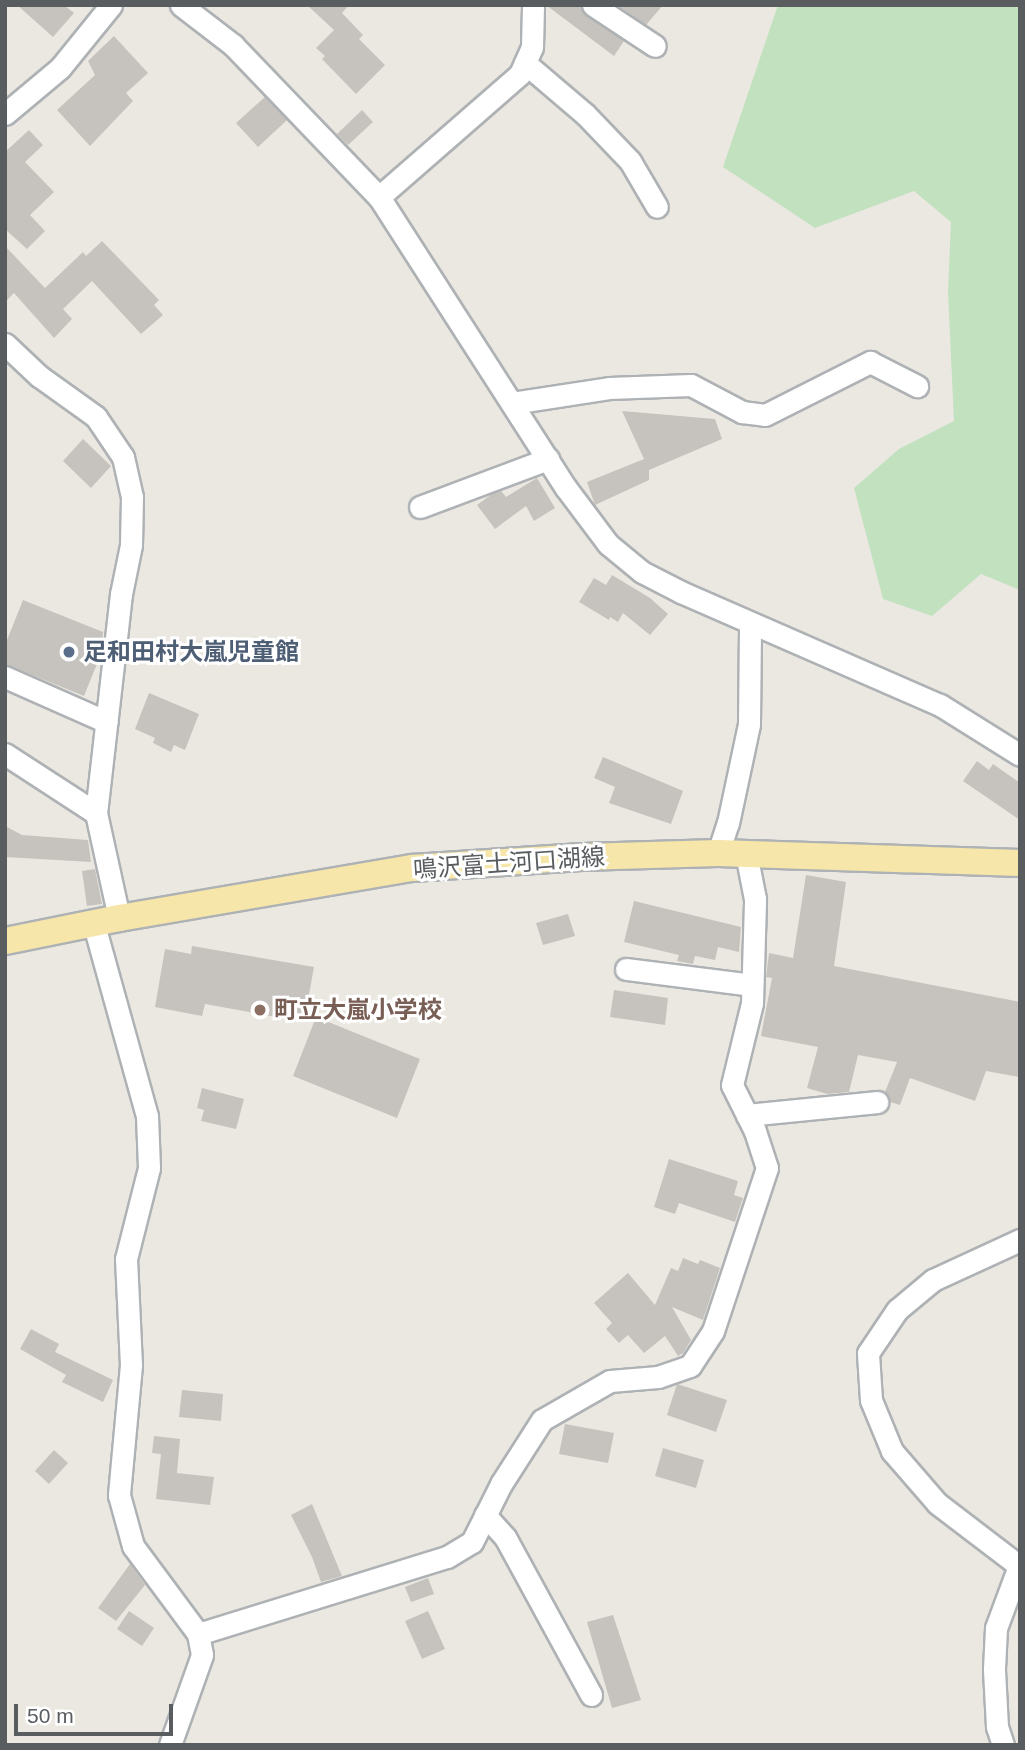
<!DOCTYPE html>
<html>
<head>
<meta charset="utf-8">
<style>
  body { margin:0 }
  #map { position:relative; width:1025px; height:1750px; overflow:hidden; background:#ebe8e1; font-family:Arial,"Noto Sans JP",sans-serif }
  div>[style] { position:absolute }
  .green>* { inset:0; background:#c1e1bf }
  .building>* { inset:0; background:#c6c3be }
  .roads { filter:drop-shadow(2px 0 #aeb2b5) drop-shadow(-2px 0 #aeb2b5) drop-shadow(0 2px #aeb2b5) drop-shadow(0 -2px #aeb2b5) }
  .minor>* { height:21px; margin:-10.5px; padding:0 10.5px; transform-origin:10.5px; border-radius:10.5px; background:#fff }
  .major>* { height:26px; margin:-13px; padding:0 13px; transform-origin:13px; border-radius:13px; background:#f7e6a9 }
  .dots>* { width:19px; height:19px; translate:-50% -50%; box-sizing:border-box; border:4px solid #fff; border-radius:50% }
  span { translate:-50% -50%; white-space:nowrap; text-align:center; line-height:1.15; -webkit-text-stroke:6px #fff; paint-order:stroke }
  .service-label { font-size:24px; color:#4e5e75; font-weight:700 }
  .left { translate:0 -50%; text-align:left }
  .street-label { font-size:24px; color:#595d60 }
  .education-label { font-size:24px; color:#785e54; font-weight:700 }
  .frame { position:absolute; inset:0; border:7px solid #595d60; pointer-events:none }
  .scale { position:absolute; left:14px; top:1704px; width:159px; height:32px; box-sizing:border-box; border:4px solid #595d60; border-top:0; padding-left:9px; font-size:21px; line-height:24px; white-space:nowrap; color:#595d60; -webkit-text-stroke:5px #fff; paint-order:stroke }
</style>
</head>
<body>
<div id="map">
  <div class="green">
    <i style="clip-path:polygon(778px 5px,1020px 5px,1020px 590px,981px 574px,932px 616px,883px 599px,854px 488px,899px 449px,954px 421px,948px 292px,951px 222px,914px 191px,815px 228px,723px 167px)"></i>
  </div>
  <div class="building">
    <i style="clip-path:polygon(17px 5px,64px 5px,74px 13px,53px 37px)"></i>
    <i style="clip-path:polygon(307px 5px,349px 5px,342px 13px,363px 35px,359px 39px,385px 65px,356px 94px,322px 59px,325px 56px,316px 48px,334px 30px)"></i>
    <i style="clip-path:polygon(546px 5px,580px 5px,586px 16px,624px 41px,614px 56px)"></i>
    <i style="clip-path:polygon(617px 5px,663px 5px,646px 25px)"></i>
    <i style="clip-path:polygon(114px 36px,148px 73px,126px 93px,133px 101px,90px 146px,57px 110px,95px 75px,88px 61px)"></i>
    <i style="clip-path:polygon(265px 97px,287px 120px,258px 147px,236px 123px)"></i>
    <i style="clip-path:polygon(362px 110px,373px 122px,348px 145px,337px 134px)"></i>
    <i style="clip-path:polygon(29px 130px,43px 145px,25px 162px,54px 192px,30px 215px,45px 231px,27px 249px,5px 229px,5px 152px)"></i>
    <i style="clip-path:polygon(102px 241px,159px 300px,154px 305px,163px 315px,141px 334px,92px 281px,63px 309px,72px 319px,54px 338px,14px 293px,5px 302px,5px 246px,45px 288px,83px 252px,86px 256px)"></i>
    <i style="clip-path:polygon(622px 411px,715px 419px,722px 439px,649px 470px,649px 480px,595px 505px,587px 482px,644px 459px)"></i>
    <i style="clip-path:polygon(83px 439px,111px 466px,91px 488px,63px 461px)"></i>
    <i style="clip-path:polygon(537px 478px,555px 508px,534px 521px,526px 506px,495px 529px,477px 505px,492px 494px,501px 491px,506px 497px)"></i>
    <i style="clip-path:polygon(612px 575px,650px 598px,668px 614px,650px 635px,623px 613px,618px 622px,610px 617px,609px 620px,579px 602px,594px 578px,606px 585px)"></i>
    <i style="clip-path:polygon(23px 600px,103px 632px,101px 654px,84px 696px,5px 664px,5px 645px)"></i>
    <i style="clip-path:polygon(149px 693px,199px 714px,185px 750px,174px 745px,171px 752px,153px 743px,155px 738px,135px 729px)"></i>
    <i style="clip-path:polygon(603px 757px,683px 791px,671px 824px,609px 803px,615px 787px,594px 778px)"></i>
    <i style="clip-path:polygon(977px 761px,989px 770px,993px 764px,1020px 783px,1020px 820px,963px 781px)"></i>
    <i style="clip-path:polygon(5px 826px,22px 835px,88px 840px,91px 862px,5px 857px)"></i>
    <i style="clip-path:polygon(95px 869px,102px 904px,87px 906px,82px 871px)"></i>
    <i style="clip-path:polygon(806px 875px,846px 882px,834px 966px,1020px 1002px,1020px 1077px,986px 1071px,975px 1101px,910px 1078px,900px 1105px,890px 1102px,885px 1092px,897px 1062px,858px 1055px,849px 1092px,827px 1094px,807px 1088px,818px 1047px,761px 1036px,772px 978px,766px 977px,769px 953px,793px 958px)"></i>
    <i style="clip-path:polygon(634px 901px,741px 927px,739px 952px,718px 947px,715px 960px,695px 956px,693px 964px,677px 961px,679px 955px,624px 942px)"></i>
    <i style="clip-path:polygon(568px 914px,575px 936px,543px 945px,536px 923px)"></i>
    <i style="clip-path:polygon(192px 946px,314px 967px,304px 1022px,205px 1004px,202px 1016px,155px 1007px,165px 949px,191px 954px)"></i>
    <i style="clip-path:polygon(614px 990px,668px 998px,665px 1025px,610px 1017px)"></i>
    <i style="clip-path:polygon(316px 1017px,420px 1059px,397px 1118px,293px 1076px)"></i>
    <i style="clip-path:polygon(202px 1088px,244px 1099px,236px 1129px,201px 1121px,204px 1110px,197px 1108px)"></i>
    <i style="clip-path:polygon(669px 1159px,738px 1181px,734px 1195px,743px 1198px,735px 1222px,679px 1203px,675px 1214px,654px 1207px)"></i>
    <i style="clip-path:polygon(683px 1258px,698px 1264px,700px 1260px,720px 1268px,703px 1320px,672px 1307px,691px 1340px,683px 1353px,678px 1356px,665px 1336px,644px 1353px,628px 1335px,619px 1343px,606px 1329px,612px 1323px,594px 1303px,628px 1273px,655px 1305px,671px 1268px,678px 1271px)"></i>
    <i style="clip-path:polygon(31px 1329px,59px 1344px,55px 1352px,113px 1380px,103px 1402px,62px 1382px,66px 1375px,20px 1349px)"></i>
    <i style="clip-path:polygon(677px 1384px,727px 1400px,716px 1432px,667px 1415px)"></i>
    <i style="clip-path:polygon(182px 1390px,223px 1394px,221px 1421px,179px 1417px)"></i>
    <i style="clip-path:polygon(565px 1424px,614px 1433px,608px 1463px,559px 1454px)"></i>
    <i style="clip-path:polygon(154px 1436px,180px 1439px,177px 1473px,214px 1477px,210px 1505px,156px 1499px,161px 1454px,152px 1453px)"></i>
    <i style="clip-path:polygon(663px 1448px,704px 1460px,696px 1488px,655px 1476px)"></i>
    <i style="clip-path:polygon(54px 1450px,68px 1463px,49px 1484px,35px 1471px)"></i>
    <i style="clip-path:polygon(312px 1504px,342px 1576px,321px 1582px,312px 1557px,291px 1515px)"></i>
    <i style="clip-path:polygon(130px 1564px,145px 1585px,116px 1621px,98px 1608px)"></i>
    <i style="clip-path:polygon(428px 1578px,434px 1594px,411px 1602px,405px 1587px)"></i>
    <i style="clip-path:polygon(129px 1611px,154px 1628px,142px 1646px,117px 1629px)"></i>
    <i style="clip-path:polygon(428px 1611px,445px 1649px,422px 1659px,405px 1621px)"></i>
    <i style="clip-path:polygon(613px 1615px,641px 1700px,612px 1708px,587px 1622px)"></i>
  </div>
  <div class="roads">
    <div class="minor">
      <i style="left:181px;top:5px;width:66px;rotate:37.6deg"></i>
      <i style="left:233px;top:45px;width:211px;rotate:46.2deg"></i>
      <i style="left:379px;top:197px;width:346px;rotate:57.3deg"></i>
      <i style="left:566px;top:488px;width:70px;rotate:53.1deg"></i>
      <i style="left:608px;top:544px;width:44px;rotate:39.5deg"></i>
      <i style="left:642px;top:572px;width:44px;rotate:27.1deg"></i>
      <i style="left:681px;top:592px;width:283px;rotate:23.6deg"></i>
      <i style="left:940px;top:705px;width:94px;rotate:32deg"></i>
      <i style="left:593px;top:5px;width:74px;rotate:33.5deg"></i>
      <i style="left:525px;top:63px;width:79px;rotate:40.4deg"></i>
      <i style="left:585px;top:114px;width:65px;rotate:46.2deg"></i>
      <i style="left:630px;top:161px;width:53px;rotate:59.6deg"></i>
      <i style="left:5px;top:114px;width:72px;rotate:-39.9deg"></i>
      <i style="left:60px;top:68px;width:81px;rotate:-51deg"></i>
      <i style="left:379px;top:197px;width:187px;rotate:-41.1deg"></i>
      <i style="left:520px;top:74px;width:30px;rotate:-66deg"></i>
      <i style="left:532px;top:47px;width:42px;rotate:-88.6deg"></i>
      <i style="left:5px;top:344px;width:47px;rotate:43.3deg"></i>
      <i style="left:39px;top:376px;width:70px;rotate:35.7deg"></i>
      <i style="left:96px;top:417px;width:48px;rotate:56deg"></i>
      <i style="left:123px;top:457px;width:41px;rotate:77.3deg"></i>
      <i style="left:132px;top:497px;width:48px;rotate:91.2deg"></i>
      <i style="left:131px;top:545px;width:50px;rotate:101.5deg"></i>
      <i style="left:121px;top:594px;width:220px;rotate:96.5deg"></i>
      <i style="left:512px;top:403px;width:98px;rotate:-8.8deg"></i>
      <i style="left:609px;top:388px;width:82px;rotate:-2.1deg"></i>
      <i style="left:691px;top:385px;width:58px;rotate:27.9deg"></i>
      <i style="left:742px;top:412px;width:23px;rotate:7deg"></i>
      <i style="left:765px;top:415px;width:118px;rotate:-26.8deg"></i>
      <i style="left:870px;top:362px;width:53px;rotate:27.1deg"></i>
      <i style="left:420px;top:507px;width:137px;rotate:-20.6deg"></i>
      <i style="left:5px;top:677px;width:111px;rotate:23.8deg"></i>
      <i style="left:5px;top:754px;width:108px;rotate:33deg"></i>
      <i style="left:96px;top:813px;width:107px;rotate:77.6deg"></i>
      <i style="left:718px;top:853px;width:32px;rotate:-72deg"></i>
      <i style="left:728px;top:823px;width:101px;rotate:-78deg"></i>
      <i style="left:749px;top:724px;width:99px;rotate:-89.4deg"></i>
      <i style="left:94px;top:925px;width:198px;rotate:74.5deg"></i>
      <i style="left:147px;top:1116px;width:52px;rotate:87.8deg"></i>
      <i style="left:149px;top:1168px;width:94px;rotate:104.2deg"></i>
      <i style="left:126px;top:1259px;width:106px;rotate:87.3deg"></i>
      <i style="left:131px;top:1365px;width:131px;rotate:95.3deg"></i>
      <i style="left:119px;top:1495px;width:53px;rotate:74.6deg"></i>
      <i style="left:133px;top:1546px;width:109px;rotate:53.5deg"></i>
      <i style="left:198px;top:1634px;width:21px;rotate:79deg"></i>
      <i style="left:202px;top:1655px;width:96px;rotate:109.6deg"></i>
      <i style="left:626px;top:969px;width:127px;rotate:7.2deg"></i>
      <i style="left:747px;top:1115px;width:131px;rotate:-5.7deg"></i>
      <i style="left:485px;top:1515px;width:30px;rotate:48deg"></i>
      <i style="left:505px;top:1537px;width:180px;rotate:61.4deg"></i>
      <i style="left:1018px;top:1565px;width:102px;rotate:-142.6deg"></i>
      <i style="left:937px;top:1503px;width:69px;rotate:-130.9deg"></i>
      <i style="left:892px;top:1451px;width:55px;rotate:-112.4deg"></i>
      <i style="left:871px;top:1400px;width:47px;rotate:-93.7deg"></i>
      <i style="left:868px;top:1353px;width:52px;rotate:-56deg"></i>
      <i style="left:897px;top:1310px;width:47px;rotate:-39.8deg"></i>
      <i style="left:933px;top:1280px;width:96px;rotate:-24.7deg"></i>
      <i style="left:198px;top:1634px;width:261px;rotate:-17.2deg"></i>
      <i style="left:447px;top:1557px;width:29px;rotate:-31deg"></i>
      <i style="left:472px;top:1542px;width:65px;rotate:-63.4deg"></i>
      <i style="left:501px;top:1484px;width:76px;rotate:-57.4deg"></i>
      <i style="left:542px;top:1420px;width:78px;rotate:-29.8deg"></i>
      <i style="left:610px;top:1381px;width:48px;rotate:-4.8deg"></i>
      <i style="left:658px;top:1377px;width:34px;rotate:-19deg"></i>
      <i style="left:690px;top:1366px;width:42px;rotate:-56.7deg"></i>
      <i style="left:713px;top:1331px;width:172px;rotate:-71.7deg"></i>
      <i style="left:767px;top:1168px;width:39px;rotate:-108deg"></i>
      <i style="left:755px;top:1131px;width:51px;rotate:-116.6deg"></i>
      <i style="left:732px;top:1085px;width:84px;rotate:-76.3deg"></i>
      <i style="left:752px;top:1003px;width:104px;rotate:-88.3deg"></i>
      <i style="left:755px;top:899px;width:47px;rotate:-101.1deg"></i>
      <i style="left:1003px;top:1745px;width:19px;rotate:-108deg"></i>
      <i style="left:997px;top:1727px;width:58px;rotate:-93deg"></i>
      <i style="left:994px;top:1669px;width:41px;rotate:-87.2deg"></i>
      <i style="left:996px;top:1628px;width:69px;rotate:-69.7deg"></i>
    </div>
    <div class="major">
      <i style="left:5px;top:941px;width:116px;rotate:-11.4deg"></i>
      <i style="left:119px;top:918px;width:297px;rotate:-9.7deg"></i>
      <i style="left:412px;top:868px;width:170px;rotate:-3.7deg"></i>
      <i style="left:582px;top:857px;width:136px;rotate:-1.7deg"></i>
      <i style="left:718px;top:853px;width:302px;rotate:1.9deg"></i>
    </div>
  </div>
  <div class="dots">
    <i style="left:69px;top:652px;background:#5c6f8a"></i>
    <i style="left:260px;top:1010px;background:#8d6e63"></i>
  </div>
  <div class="service-label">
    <span class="left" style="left:83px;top:652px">足和田村大嵐児童館</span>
  </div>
  <div class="street-label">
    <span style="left:509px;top:863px;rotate:-4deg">鳴沢富士河口湖線</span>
  </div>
  <div class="education-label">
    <span class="left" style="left:274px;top:1010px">町立大嵐小学校</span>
  </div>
  <div class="frame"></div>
  <div class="scale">50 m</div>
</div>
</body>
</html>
